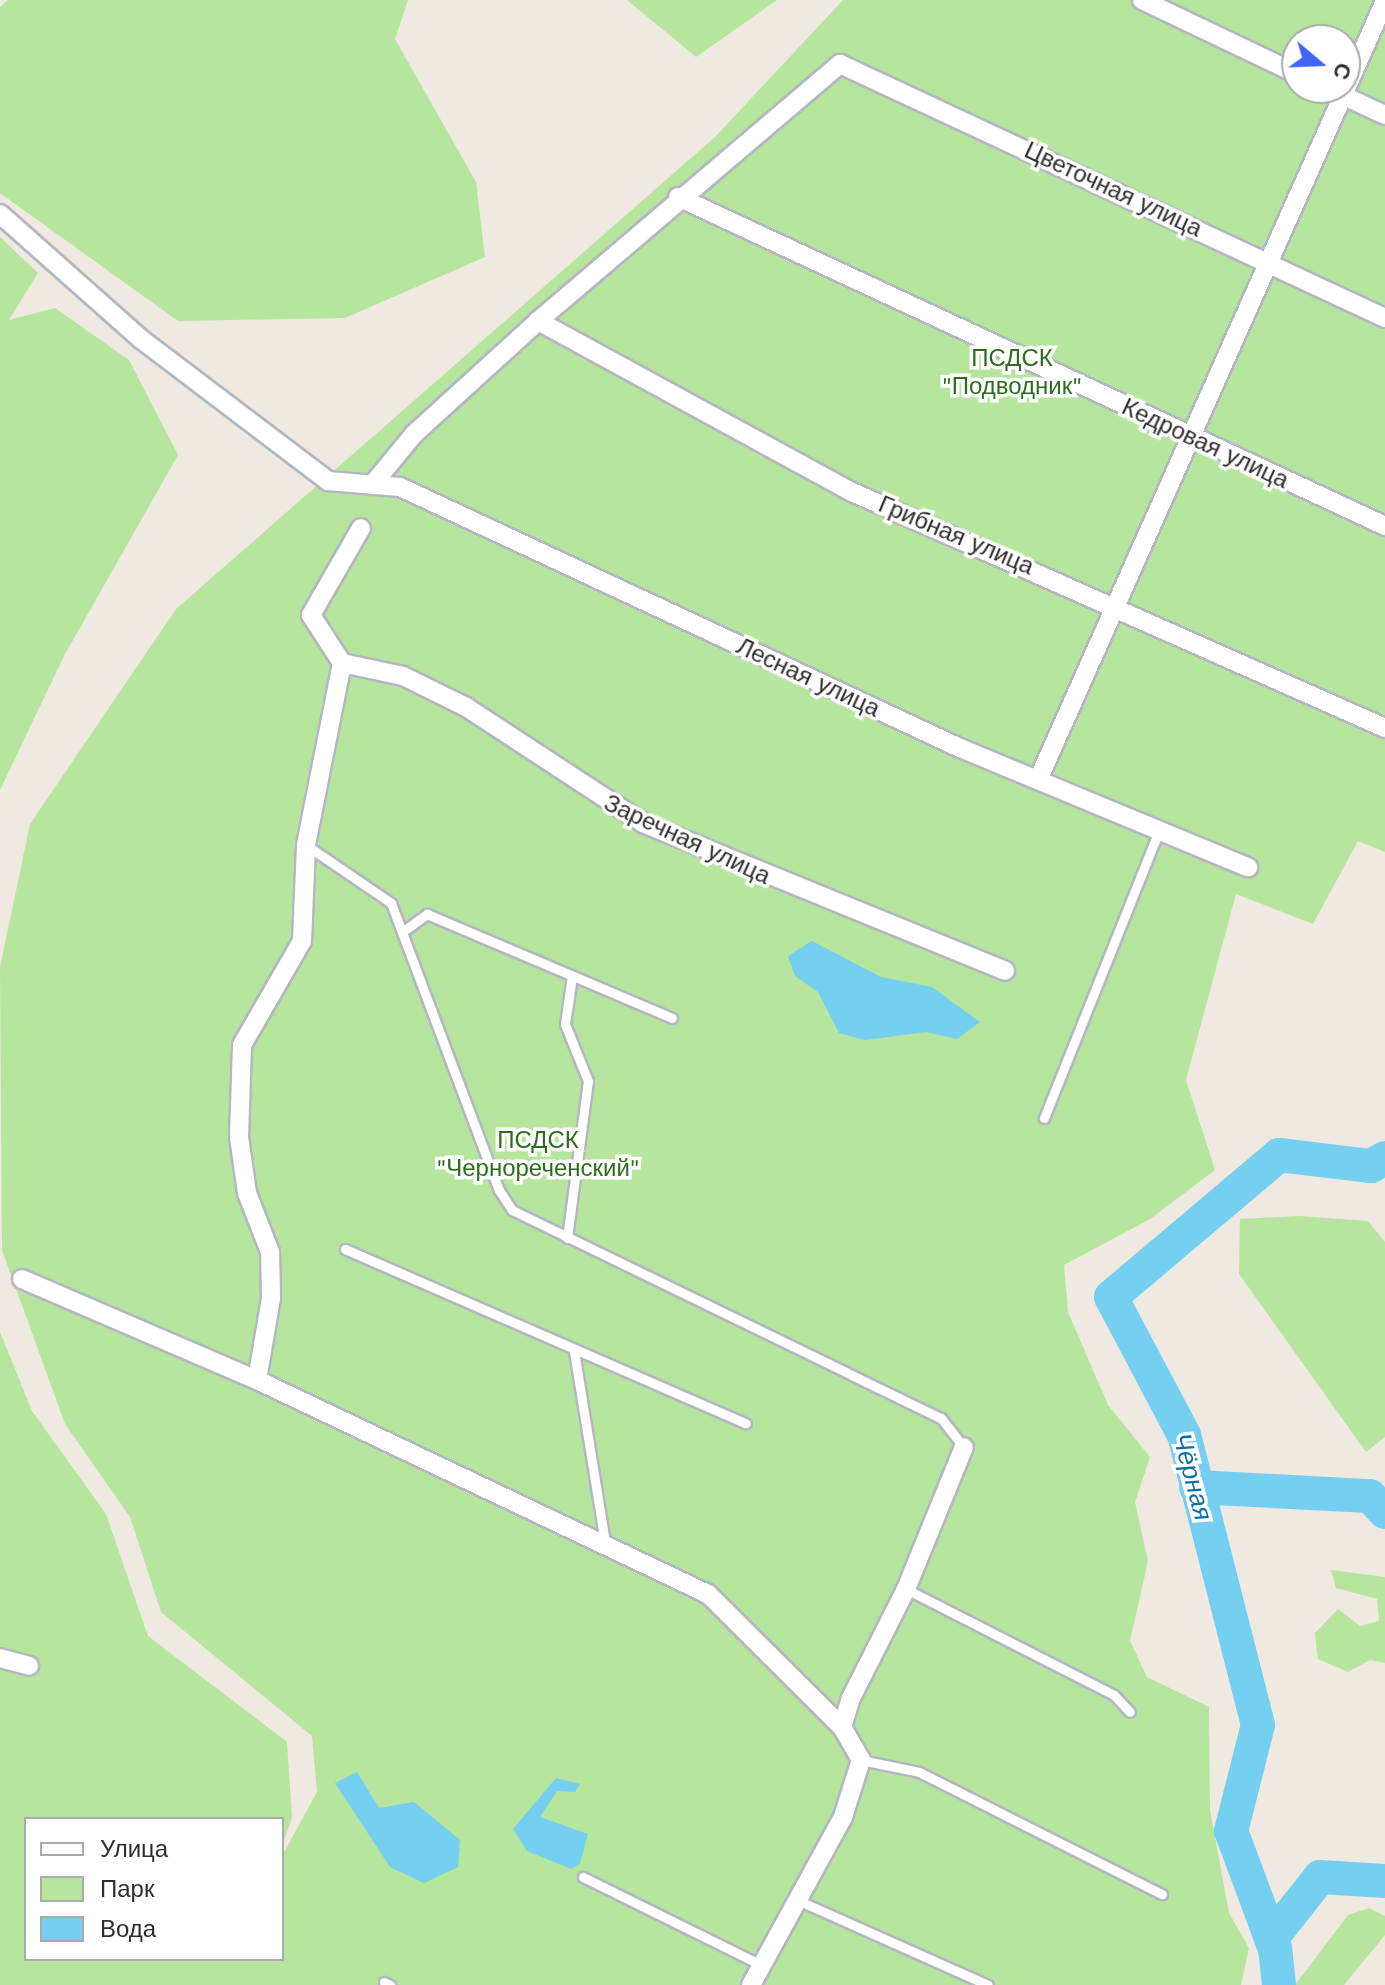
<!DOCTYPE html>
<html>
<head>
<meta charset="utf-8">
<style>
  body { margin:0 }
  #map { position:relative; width:1385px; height:1985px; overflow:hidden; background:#efe9e1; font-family:"Work Sans",sans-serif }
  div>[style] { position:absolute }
  .green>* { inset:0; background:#b6e59e }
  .water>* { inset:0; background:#75cff0 }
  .river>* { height:34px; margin:-17px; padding:0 17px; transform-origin:17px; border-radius:17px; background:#75cff0 }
  .roads { filter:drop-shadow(2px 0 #b4b7c1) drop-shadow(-2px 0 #b4b7c1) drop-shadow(0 2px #b4b7c1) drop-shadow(0 -2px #b4b7c1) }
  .service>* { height:9px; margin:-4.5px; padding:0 4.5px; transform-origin:4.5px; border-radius:4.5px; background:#fff }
  .minor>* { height:18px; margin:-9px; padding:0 9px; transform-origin:9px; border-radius:9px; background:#fff }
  span { translate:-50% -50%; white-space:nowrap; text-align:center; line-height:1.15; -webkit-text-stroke:7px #fff; paint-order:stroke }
  .street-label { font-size:24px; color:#2e2e2e }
  .park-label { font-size:24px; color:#2c6e1b }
  .water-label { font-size:26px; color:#0d6fa3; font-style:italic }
  .legend { position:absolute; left:24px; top:1817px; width:260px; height:144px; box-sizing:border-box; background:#fff; border:2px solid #ababab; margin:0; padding:10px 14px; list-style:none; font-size:24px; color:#2e2e2e }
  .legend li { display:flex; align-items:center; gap:16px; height:40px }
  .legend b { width:40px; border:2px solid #ababab }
  .north { position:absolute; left:1281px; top:24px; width:80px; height:80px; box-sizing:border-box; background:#fff; border:2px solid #ababab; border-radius:50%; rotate:109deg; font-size:22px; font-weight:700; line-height:32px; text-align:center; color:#2e2e2e }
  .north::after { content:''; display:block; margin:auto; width:28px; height:36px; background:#4264fb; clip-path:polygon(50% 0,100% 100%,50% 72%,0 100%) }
</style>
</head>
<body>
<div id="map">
  <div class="green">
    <i style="clip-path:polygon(8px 0,408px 0,395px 39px,476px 182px,485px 257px,345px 318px,178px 321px,0 193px,0 7px)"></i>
    <i style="clip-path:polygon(627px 0,777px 0,696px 57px)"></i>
    <i style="clip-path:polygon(evenodd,843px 0,1385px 0,1385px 852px,1358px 841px,1313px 924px,1236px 894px,1186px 1080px,1215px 1170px,1150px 1219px,1064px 1265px,1068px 1312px,1108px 1405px,1150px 1457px,1135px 1502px,1148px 1561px,1130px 1641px,1147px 1677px,1209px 1707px,1210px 1810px,1229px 1913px,1249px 1948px,1241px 1985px,0 1985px,0 1332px,32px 1411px,106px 1514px,148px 1636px,287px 1742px,292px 1818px,282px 1846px,282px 1819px,26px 1819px,26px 1959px,282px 1959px,282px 1856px,317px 1792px,312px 1736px,161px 1612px,130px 1517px,65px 1424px,2px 1250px,0 967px,30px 824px,176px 609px,715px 137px,843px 0,1297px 40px,1345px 40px,1345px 88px,1297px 88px,1297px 40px)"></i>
    <i style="clip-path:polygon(0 237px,38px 273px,9px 320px,55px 308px,129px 360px,178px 455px,64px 656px,0 790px)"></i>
    <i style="clip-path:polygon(1299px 1216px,1368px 1221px,1385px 1242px,1385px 1437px,1366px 1452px,1239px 1274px,1240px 1219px)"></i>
    <i style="clip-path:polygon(1331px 1570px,1385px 1577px,1385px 1663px,1370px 1660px,1348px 1672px,1318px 1659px,1315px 1633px,1338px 1609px,1360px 1626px,1379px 1621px,1377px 1599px,1336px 1588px)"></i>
    <i style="clip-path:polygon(1369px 1908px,1385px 1916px,1385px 1935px,1344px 1985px,1295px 1985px,1348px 1915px)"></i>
  </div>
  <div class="water">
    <i style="clip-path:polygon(812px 941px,881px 977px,932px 987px,980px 1022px,957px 1039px,926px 1032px,865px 1040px,839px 1033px,818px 992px,795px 976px,788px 956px)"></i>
    <i style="clip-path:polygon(357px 1772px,379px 1808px,414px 1802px,460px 1840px,458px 1867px,424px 1883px,390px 1867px,335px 1783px)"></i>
    <i style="clip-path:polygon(556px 1778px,580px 1784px,575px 1792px,557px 1791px,540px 1817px,588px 1834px,580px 1864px,571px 1869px,527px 1851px,513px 1829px)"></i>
  </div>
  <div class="river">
    <i style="left:1196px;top:1487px;width:174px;rotate:3deg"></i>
    <i style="left:1370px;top:1496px;width:22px;rotate:47deg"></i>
    <i style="left:1271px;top:1939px;width:79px;rotate:-51.7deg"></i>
    <i style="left:1320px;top:1877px;width:65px;rotate:3.5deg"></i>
    <i style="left:1279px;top:1985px;width:36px;rotate:-96deg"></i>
    <i style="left:1275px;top:1949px;width:126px;rotate:-110.4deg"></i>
    <i style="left:1231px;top:1831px;width:109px;rotate:-75.7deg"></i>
    <i style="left:1258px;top:1725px;width:299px;rotate:-104.3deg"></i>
    <i style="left:1184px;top:1435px;width:156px;rotate:-117.9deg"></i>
    <i style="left:1111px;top:1297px;width:220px;rotate:-40.2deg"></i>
    <i style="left:1279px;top:1155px;width:93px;rotate:6.8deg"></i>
    <i style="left:1371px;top:1166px;width:16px;rotate:-30deg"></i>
  </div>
  <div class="roads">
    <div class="service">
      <i style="left:306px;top:845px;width:103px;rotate:34.3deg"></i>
      <i style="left:391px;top:903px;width:307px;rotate:69.4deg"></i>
      <i style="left:499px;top:1190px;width:24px;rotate:57deg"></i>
      <i style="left:512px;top:1210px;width:477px;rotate:25.9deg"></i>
      <i style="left:941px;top:1418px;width:37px;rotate:52deg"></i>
      <i style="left:402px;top:932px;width:31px;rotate:-36deg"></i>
      <i style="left:427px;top:914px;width:266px;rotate:23deg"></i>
      <i style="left:1044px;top:1118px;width:310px;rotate:-68.2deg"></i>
      <i style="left:567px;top:1238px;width:158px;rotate:-82.4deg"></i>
      <i style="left:588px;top:1081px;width:61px;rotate:-112deg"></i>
      <i style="left:565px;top:1024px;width:49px;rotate:-81.7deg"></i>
      <i style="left:345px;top:1249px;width:437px;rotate:23.5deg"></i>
      <i style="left:574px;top:1351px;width:194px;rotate:80.8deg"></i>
      <i style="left:906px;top:1589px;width:233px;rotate:27deg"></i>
      <i style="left:1114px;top:1695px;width:23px;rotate:47deg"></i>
      <i style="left:861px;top:1760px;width:59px;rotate:11.7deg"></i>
      <i style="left:919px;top:1772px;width:272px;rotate:26.7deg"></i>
      <i style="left:583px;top:1877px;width:196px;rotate:26.3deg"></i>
      <i style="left:795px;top:1899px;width:211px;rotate:24deg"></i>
      <i style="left:384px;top:1982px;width:7px;rotate:27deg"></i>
    </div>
    <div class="minor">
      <i style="left:1142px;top:0;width:172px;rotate:25.5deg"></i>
      <i style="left:1327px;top:88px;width:64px;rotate:25deg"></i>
      <i style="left:678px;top:197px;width:780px;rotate:24.95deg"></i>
      <i style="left:0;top:214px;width:188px;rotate:41.6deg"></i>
      <i style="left:141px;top:339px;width:235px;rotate:37.2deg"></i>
      <i style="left:328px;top:481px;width:72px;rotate:4.8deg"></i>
      <i style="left:400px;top:487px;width:618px;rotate:24.99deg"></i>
      <i style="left:960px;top:748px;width:312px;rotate:22.5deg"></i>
      <i style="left:538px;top:321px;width:358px;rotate:28.6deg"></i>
      <i style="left:852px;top:492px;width:583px;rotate:23.88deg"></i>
      <i style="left:372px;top:485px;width:66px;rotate:-50.5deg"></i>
      <i style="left:414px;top:434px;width:168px;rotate:-42.3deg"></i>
      <i style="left:538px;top:321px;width:397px;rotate:-40.4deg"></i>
      <i style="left:840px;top:64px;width:601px;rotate:24.99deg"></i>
      <i style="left:342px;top:663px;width:62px;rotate:12deg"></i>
      <i style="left:403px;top:676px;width:70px;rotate:26.2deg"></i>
      <i style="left:466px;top:707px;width:212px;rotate:33.2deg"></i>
      <i style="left:643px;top:823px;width:391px;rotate:22.2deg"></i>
      <i style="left:1038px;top:780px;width:853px;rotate:-65.99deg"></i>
      <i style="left:22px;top:1279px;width:256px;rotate:23.3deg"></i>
      <i style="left:257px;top:1380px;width:499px;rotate:25.4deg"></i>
      <i style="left:708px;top:1594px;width:189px;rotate:44.8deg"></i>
      <i style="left:257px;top:1380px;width:83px;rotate:-80.3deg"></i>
      <i style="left:271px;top:1298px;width:46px;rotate:-91.2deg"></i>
      <i style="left:270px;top:1252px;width:63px;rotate:-111.3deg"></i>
      <i style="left:247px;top:1193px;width:57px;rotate:-98.1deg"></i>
      <i style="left:239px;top:1137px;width:92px;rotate:-88.1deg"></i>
      <i style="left:242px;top:1045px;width:120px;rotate:-60deg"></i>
      <i style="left:302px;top:941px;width:96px;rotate:-87.6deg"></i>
      <i style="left:306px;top:845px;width:186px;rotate:-78.8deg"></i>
      <i style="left:342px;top:663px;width:57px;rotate:-122.9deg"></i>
      <i style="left:311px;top:615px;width:100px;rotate:-60.1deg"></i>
      <i style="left:0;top:1658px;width:30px;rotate:15deg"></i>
      <i style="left:751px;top:1985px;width:192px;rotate:-61.3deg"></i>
      <i style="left:843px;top:1817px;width:60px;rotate:-72.5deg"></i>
      <i style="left:861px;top:1760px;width:38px;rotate:-120deg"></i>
      <i style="left:842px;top:1727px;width:30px;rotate:-73deg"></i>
      <i style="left:851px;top:1698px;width:122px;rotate:-63.2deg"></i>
      <i style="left:906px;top:1589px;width:153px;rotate:-67.8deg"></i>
    </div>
  </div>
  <div class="street-label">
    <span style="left:1113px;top:190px;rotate:25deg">Цветочная улица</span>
    <span style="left:1205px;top:444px;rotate:25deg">Кедровая улица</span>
    <span style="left:956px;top:536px;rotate:23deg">Грибная улица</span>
    <span style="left:808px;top:678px;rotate:25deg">Лесная улица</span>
    <span style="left:687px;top:840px;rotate:25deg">Заречная улица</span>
  </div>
  <div class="park-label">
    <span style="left:1012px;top:373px">ПСДСК<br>"Подводник"</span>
    <span style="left:538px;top:1155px">ПСДСК<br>"Чернореченский"</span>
  </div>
  <div class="water-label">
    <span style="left:1192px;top:1477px;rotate:75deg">Чёрная</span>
  </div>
  <ul class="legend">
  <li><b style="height:10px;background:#fff"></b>Улица</li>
  <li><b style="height:22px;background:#b6e59e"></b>Парк</li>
  <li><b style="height:22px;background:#75cff0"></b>Вода</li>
  </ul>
  <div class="north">С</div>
</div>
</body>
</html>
